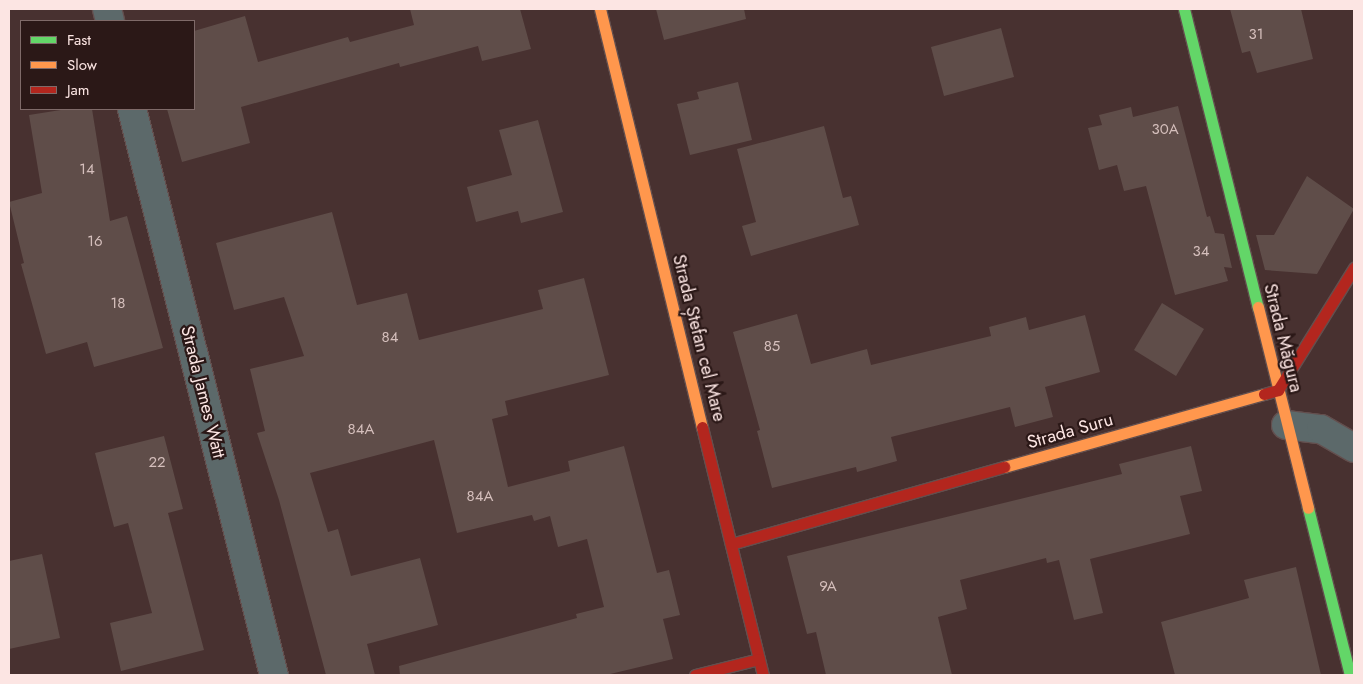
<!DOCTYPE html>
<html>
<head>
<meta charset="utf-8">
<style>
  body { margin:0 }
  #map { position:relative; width:1363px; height:684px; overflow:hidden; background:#483130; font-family:Jost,sans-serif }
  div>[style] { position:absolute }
  .building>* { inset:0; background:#5f4d49 }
  .roads { filter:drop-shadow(1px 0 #634f4e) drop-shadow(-1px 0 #634f4e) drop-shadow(0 1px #634f4e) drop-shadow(0 -1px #634f4e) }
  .street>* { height:28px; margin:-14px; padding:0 14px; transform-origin:14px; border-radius:14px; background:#5c696a }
  .fast>* { height:11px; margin:-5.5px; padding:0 5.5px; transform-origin:5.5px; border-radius:5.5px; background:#63d668 }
  .slow>* { height:11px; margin:-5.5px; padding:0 5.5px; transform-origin:5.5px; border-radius:5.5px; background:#ff974d }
  .jam>* { height:11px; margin:-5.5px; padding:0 5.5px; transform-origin:5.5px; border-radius:5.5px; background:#b3261e }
  span { translate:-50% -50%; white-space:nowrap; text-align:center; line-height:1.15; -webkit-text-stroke:4.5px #2b1817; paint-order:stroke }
  .number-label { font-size:15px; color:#d5bfbc }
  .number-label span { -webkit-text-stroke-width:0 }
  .street-label { font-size:18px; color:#fce5e3 }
  .frame { position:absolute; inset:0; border:10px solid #fce5e3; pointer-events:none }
  .legend { position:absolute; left:20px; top:20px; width:175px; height:90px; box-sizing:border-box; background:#2b1817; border:1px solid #7f6a69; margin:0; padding:6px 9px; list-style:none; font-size:15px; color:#fce5e3 }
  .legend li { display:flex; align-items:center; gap:10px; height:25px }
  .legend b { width:25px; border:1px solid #7f6a69 }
</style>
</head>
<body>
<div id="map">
  <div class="building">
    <i style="clip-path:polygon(410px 9px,520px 9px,531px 49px,482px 61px,478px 46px,400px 67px,399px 63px,241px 107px,250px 143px,182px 162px,167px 109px,194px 109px,194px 31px,245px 16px,258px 62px,348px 37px,350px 42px,414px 25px)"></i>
    <i style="clip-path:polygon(656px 9px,744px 9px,746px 19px,664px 40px)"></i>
    <i style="clip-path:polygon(1230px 9px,1301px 9px,1313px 59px,1257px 73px,1250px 51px,1242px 53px)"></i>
    <i style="clip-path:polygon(1001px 28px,1014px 77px,944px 96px,931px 47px)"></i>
    <i style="clip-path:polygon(738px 82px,752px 140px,690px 155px,677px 104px,699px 99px,697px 92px)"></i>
    <i style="clip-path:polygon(1178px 106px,1207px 217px,1210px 216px,1215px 233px,1224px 234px,1232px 268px,1224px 267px,1228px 281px,1175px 295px,1146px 186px,1124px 191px,1117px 165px,1099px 170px,1088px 128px,1102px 125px,1099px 115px,1131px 107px,1133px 117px)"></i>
    <i style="clip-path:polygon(67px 109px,92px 109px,110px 221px,127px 216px,163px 348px,94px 367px,87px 342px,46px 354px,21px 264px,24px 263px,9px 202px,42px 193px,29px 115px)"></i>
    <i style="clip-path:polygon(538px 120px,563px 212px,521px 223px,518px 211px,476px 222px,467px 187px,512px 175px,499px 130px)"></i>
    <i style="clip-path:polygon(824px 126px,843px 198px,851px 196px,859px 225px,751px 256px,742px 226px,756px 222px,737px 149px)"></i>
    <i style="clip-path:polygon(1307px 176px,1354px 209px,1317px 274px,1265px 270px,1256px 235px,1274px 235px)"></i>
    <i style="clip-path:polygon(332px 212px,357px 305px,407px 293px,419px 340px,543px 309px,538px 290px,584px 278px,609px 375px,505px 401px,508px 415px,492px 419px,508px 487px,570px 471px,568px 461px,624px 446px,657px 573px,669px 570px,680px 615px,663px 619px,673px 659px,606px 675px,400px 675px,399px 666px,577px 618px,576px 614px,604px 607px,587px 539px,558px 547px,550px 516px,534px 521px,532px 515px,457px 533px,434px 440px,310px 473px,328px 532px,338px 529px,351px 576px,420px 558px,438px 625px,367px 644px,375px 675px,326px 675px,279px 500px,257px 433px,265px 431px,250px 369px,304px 356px,284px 297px,234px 310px,216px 243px)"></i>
    <i style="clip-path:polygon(1162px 303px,1204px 329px,1176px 376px,1134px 350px)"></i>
    <i style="clip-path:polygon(797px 314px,811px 364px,867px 349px,871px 365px,991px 336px,989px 327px,1026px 317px,1029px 330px,1085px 315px,1100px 372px,1045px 387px,1053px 417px,1015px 427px,1010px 407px,891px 437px,897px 461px,857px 472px,856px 467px,772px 488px,757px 431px,760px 430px,733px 332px)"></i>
    <i style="clip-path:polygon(164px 436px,183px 509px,168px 513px,204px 650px,121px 671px,110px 623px,152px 613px,128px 523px,114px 527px,95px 453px)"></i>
    <i style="clip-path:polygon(1191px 446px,1202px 491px,1180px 496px,1190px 534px,1090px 559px,1103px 613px,1074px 620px,1059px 560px,1047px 563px,1046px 558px,960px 580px,967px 609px,938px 617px,952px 675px,826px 675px,816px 632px,807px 634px,787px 556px,1122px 474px,1119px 464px)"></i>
    <i style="clip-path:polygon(42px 554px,60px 638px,9px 649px,9px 561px)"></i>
    <i style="clip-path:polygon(1296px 567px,1321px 675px,1175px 675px,1161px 622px,1249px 598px,1244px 580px)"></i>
  </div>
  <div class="roads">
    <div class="street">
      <i style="left:107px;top:9px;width:12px;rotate:76deg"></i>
      <i style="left:132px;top:109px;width:584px;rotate:75.92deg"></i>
      <i style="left:1286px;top:425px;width:35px;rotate:7deg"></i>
      <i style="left:1321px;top:429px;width:38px;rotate:30deg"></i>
    </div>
    <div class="fast">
      <i style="left:1184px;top:9px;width:307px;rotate:76.1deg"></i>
      <i style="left:1308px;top:508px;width:172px;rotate:75.9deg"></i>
    </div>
    <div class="slow">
      <i style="left:600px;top:9px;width:430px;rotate:76.3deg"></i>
      <i style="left:1258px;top:307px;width:207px;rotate:76deg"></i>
      <i style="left:1004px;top:467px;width:270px;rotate:-15.7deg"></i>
    </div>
    <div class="jam">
      <i style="left:1264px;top:394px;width:15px;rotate:-16deg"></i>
      <i style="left:1278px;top:390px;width:144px;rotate:-58.1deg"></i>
      <i style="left:702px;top:427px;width:255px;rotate:76.2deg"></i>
      <i style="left:731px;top:544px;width:284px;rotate:-15.8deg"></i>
      <i style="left:695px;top:675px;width:66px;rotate:-14deg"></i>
    </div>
  </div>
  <div class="number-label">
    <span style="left:1256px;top:35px">31</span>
    <span style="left:1165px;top:130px">30A</span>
    <span style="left:87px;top:170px">14</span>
    <span style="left:95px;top:242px">16</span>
    <span style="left:1201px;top:252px">34</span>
    <span style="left:118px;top:304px">18</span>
    <span style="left:390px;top:338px">84</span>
    <span style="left:772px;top:347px">85</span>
    <span style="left:361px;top:430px">84A</span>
    <span style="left:157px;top:463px">22</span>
    <span style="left:480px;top:497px">84A</span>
    <span style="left:828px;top:587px">9A</span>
  </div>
  <div class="street-label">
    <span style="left:699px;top:338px;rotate:76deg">Strada Ștefan cel Mare</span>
    <span style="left:1283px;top:338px;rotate:76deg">Strada Măgura</span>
    <span style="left:203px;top:392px;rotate:76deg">Strada James Watt</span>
    <span style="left:1070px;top:431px;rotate:-16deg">Strada Suru</span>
  </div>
  <div class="frame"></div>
  <ul class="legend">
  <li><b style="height:6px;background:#63d668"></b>Fast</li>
  <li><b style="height:6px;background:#ff974d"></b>Slow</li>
  <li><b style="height:6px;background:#b3261e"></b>Jam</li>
  </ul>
</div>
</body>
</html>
